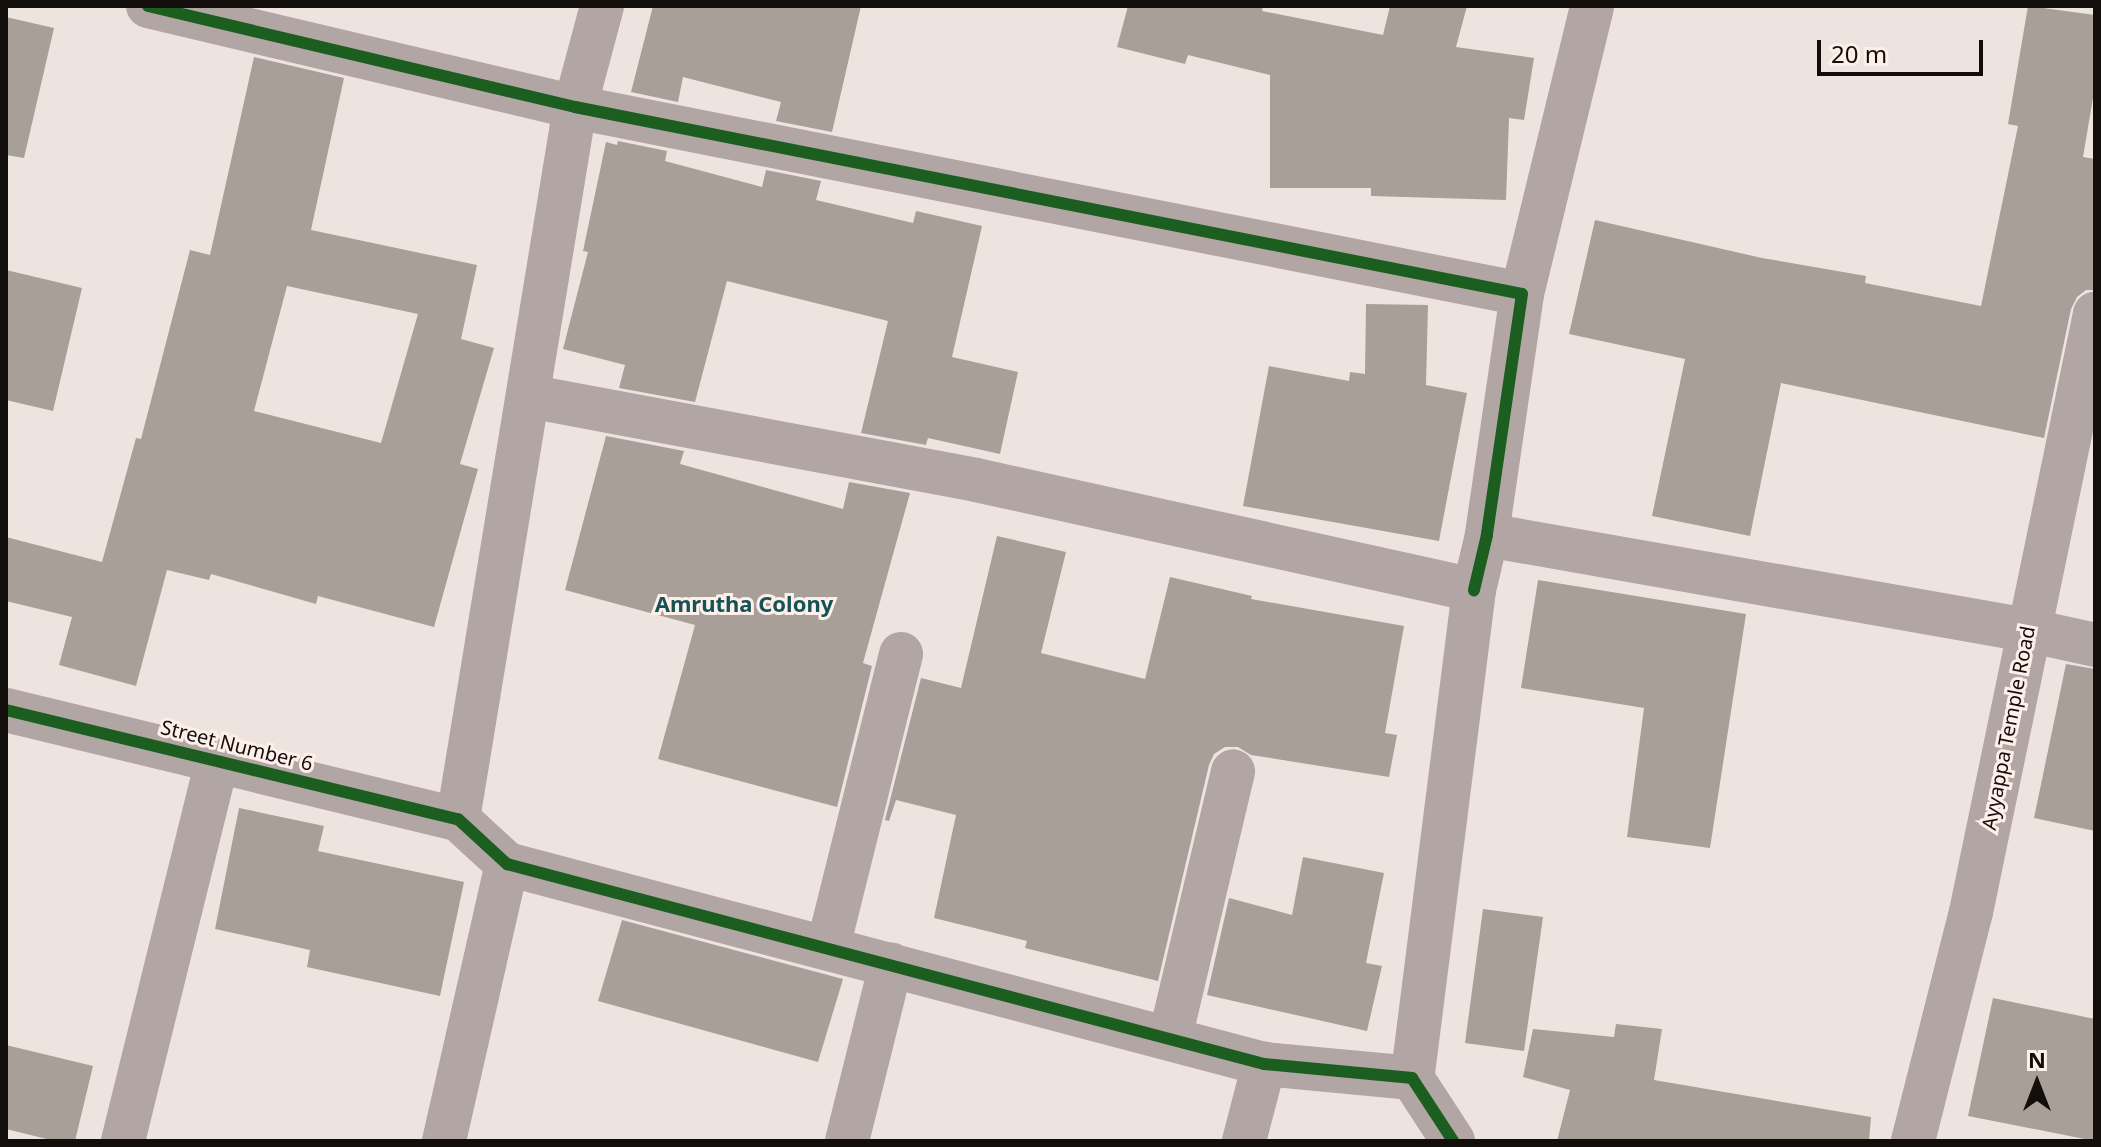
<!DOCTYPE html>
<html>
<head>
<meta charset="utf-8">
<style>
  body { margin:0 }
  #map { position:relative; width:2101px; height:1147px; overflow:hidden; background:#ede4e0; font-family:"Noto Sans",sans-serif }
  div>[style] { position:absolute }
  .building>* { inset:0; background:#a79f98 }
  .minor>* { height:44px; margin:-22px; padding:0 22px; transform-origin:22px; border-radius:22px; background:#b2a6a5 }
  .cycleway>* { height:12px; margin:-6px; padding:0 6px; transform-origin:6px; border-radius:6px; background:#1b5e20 }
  span { translate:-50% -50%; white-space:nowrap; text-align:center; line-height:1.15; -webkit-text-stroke:6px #fdf0ea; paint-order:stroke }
  .street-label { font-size:20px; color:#130e0c }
  .neighbourhood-label { font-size:22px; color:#155255; font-weight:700 }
  .frame { position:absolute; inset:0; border:8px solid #130e0c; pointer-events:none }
  .north { position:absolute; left:1997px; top:1043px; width:80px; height:80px; -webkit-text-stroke:6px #fdf0ea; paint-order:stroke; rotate:0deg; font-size:22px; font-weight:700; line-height:32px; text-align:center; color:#130e0c }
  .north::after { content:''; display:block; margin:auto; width:28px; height:36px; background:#130e0c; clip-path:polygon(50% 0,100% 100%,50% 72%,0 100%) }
  .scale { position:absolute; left:1817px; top:40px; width:166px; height:36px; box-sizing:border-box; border:4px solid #130e0c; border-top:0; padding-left:10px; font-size:24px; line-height:28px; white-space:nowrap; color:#130e0c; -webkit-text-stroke:6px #fdf0ea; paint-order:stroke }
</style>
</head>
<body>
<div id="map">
  <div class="building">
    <i style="clip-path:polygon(653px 6px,861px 6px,832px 132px,776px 121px,781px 102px,683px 77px,678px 102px,631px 92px)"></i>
    <i style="clip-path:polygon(1128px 6px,1263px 6px,1262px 11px,1383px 35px,1390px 6px,1467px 6px,1456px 47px,1534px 58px,1524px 120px,1509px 118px,1506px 200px,1371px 196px,1371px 188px,1270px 188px,1270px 75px,1188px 55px,1185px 64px,1117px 47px)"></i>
    <i style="clip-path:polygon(2028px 6px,2095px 15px,2095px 86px,2083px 157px,2095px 159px,2095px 290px,2086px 290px,2077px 297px,2071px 309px,2044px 438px,1781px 383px,1750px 536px,1652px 516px,1685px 359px,1569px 334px,1595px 220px,1762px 258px,1866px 276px,1865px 283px,1981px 306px,2018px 126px,2008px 124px)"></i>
    <i style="clip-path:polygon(6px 17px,54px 28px,24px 158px,6px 155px)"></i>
    <i style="clip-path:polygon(evenodd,254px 57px,344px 78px,311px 230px,477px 265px,461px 339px,494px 348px,460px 464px,478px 469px,434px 627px,318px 596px,316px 604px,211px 574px,209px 580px,167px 570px,136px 686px,59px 665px,72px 617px,6px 601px,6px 537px,102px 562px,136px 438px,141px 439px,190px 250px,210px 255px,254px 57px,287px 286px,418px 314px,381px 443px,254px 411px,287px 286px)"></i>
    <i style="clip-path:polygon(618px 141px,667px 151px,665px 161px,762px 187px,766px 170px,821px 181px,816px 200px,913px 223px,916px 211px,982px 226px,952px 357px,1018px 372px,1000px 454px,928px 438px,926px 445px,861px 433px,888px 321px,727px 281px,695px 402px,619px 388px,625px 365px,563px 349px,588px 252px,583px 251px,606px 142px,617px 145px)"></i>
    <i style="clip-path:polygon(6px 270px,82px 288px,53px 411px,6px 400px)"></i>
    <i style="clip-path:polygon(1366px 304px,1428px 305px,1426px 385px,1467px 393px,1439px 541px,1243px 506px,1269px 366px,1349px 381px,1350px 372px,1365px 374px)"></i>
    <i style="clip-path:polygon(606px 436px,684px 451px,680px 464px,843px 509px,849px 482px,910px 493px,863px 663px,872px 666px,837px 807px,658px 759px,695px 625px,565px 590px)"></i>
    <i style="clip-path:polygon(997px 536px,1066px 552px,1041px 653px,1145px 679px,1170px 577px,1252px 596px,1251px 599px,1404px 626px,1385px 733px,1397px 735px,1389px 777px,1251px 755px,1238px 747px,1225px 747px,1214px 754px,1209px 765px,1158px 981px,1025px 948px,1027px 941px,934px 918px,956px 815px,896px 800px,889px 821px,885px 820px,921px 678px,961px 688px)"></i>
    <i style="clip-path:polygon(1538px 580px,1746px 614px,1710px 848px,1627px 837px,1644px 708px,1521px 688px)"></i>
    <i style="clip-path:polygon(2066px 664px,2095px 669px,2095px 831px,2034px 818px)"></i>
    <i style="clip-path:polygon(239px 808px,324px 826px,318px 851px,464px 882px,440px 996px,307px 967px,310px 950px,215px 929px)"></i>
    <i style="clip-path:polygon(1303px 857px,1384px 873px,1366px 963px,1382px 966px,1367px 1031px,1207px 995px,1229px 898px,1292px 915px)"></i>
    <i style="clip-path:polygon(1483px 909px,1543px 917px,1524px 1051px,1465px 1043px)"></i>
    <i style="clip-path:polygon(622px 920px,843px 979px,818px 1062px,598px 1001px)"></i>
    <i style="clip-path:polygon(1993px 998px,2095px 1019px,2095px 1141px,1968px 1116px)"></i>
    <i style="clip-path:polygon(1616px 1024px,1662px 1029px,1654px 1080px,1871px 1117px,1869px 1141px,1557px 1141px,1570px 1090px,1523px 1077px,1533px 1029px,1614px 1037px)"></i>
    <i style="clip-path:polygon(6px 1045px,93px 1066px,75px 1141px,55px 1141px,6px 1129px)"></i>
  </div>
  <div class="minor">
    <i style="left:148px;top:6px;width:439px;rotate:13.3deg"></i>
    <i style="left:575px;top:107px;width:965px;rotate:11.17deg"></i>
    <i style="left:1522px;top:294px;width:244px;rotate:98.3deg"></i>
    <i style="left:1487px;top:535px;width:57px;rotate:103.3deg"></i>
    <i style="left:1522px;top:294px;width:296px;rotate:-76.3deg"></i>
    <i style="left:528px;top:396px;width:456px;rotate:10.6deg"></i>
    <i style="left:976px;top:480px;width:510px;rotate:12.46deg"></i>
    <i style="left:1474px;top:590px;width:492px;rotate:97.2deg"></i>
    <i style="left:1487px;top:535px;width:548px;rotate:9.98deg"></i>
    <i style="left:2027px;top:630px;width:70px;rotate:12.4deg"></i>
    <i style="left:6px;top:710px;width:465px;rotate:13.6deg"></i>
    <i style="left:458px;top:819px;width:67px;rotate:42.6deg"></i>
    <i style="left:507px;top:864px;width:783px;rotate:14.8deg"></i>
    <i style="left:1264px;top:1064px;width:149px;rotate:5.4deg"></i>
    <i style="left:1412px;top:1078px;width:75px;rotate:56.9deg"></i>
    <i style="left:458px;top:819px;width:722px;rotate:-80.67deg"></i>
    <i style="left:575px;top:107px;width:105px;rotate:-75deg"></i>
    <i style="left:828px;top:947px;width:302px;rotate:-76deg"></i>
    <i style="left:1170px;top:1038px;width:274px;rotate:-76.7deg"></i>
    <i style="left:123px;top:1141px;width:392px;rotate:-76.1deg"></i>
    <i style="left:444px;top:1141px;width:284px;rotate:-77.2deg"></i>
    <i style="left:847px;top:1141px;width:182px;rotate:-76deg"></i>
    <i style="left:1244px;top:1141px;width:80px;rotate:-75.4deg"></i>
    <i style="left:1913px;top:1141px;width:236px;rotate:-75.8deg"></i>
    <i style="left:1971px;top:912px;width:611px;rotate:-78.29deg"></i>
  </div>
  <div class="cycleway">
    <i style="left:148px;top:6px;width:439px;rotate:13.3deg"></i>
    <i style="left:575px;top:107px;width:965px;rotate:11.17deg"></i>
    <i style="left:1522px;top:294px;width:244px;rotate:98.3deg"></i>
    <i style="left:1487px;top:535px;width:57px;rotate:103.3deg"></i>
    <i style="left:6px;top:710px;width:465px;rotate:13.6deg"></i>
    <i style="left:458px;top:819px;width:67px;rotate:42.6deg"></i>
    <i style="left:507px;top:864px;width:783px;rotate:14.8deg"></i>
    <i style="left:1264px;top:1064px;width:149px;rotate:5.4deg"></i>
    <i style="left:1412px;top:1078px;width:75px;rotate:56.9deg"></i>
  </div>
  <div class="street-label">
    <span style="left:2008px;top:728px;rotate:-79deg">Ayyappa Temple Road</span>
    <span style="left:237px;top:745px;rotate:14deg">Street Number 6</span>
  </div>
  <div class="neighbourhood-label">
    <span style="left:744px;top:604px">Amrutha Colony</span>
  </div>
  <div class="frame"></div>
  <div class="north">N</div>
  <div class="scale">20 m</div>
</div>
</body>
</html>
